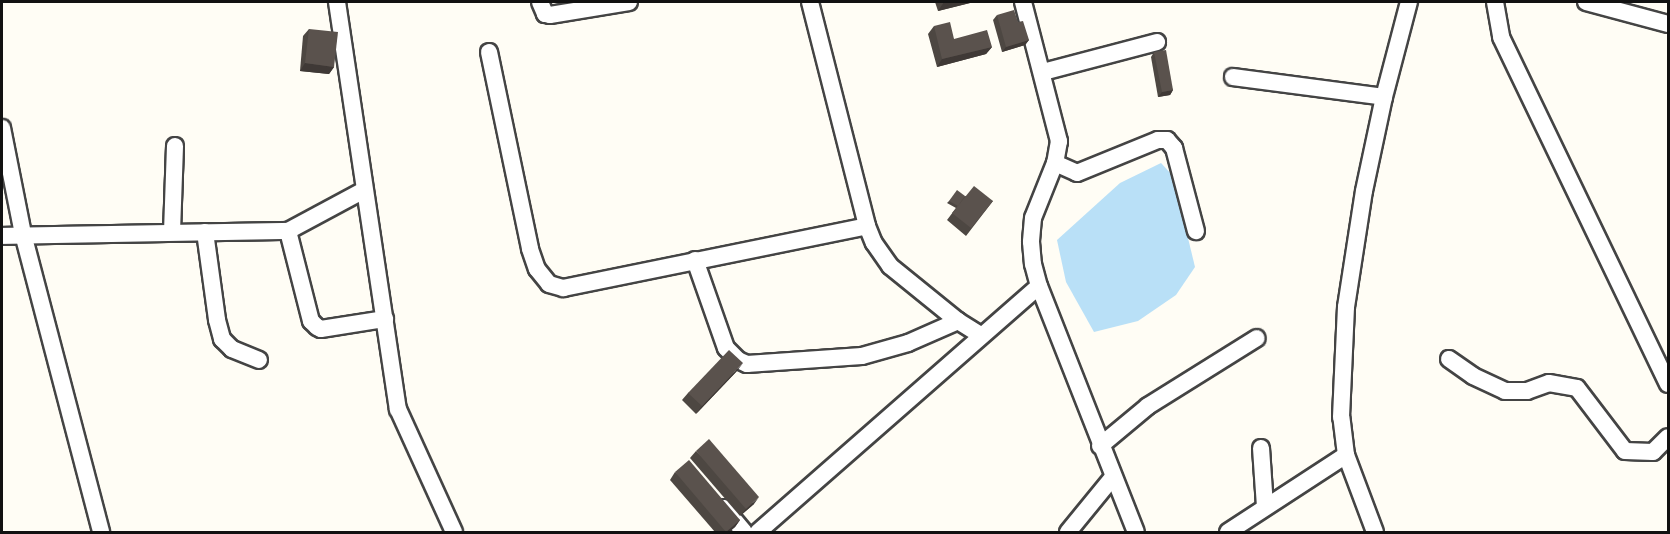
<!DOCTYPE html>
<html>
<head>
<meta charset="utf-8">
<style>
  body { margin:0 }
  #map { position:relative; width:1670px; height:534px; overflow:hidden; background:#fffdf5; font-family:Literata,serif }
  div>[style] { position:absolute }
  .water>* { inset:0; background:#b9e0f7 }
  .roads { filter:drop-shadow(2px 0 #444) drop-shadow(-2px 0 #444) drop-shadow(0 2px #444) drop-shadow(0 -2px #444) }
  .minor>* { height:16px; margin:-8px; padding:0 8px; transform-origin:8px; border-radius:8px; background:#fff }
  .wall>* { inset:0; background:#4d4742 }
  .shaded-wall>* { inset:0; background:#3f3936 }
  .building>* { inset:0; background:#5a524d }
  span { translate:-50% -50%; white-space:nowrap; text-align:center; line-height:1.15; -webkit-text-stroke:6px #fff; paint-order:stroke }
  .frame { position:absolute; inset:0; border:3px solid #111; pointer-events:none }
</style>
</head>
<body>
<div id="map">
  <div class="water">
    <i style="clip-path:polygon(1161px 163px,1173px 176px,1195px 267px,1176px 295px,1138px 321px,1094px 332px,1066px 282px,1057px 240px,1120px 183px)"></i>
  </div>
  <div class="roads">
    <div class="minor">
      <i style="left:337px;top:2px;width:412px;rotate:81.5deg"></i>
      <i style="left:398px;top:409px;width:135px;rotate:65.5deg"></i>
      <i style="left:540px;top:2px;width:13px;rotate:67deg"></i>
      <i style="left:545px;top:14px;width:5px;rotate:11deg"></i>
      <i style="left:550px;top:15px;width:80px;rotate:-9.3deg"></i>
      <i style="left:810px;top:2px;width:231px;rotate:75.7deg"></i>
      <i style="left:867px;top:226px;width:18px;rotate:68deg"></i>
      <i style="left:874px;top:243px;width:28px;rotate:55deg"></i>
      <i style="left:890px;top:266px;width:87px;rotate:39deg"></i>
      <i style="left:958px;top:321px;width:26px;rotate:32deg"></i>
      <i style="left:1023px;top:2px;width:144px;rotate:75.5deg"></i>
      <i style="left:1059px;top:141px;width:22px;rotate:100deg"></i>
      <i style="left:1055px;top:163px;width:59px;rotate:111.8deg"></i>
      <i style="left:1033px;top:218px;width:24px;rotate:95deg"></i>
      <i style="left:1031px;top:242px;width:22px;rotate:85deg"></i>
      <i style="left:1033px;top:264px;width:23px;rotate:75deg"></i>
      <i style="left:1039px;top:286px;width:264px;rotate:68.5deg"></i>
      <i style="left:1495px;top:2px;width:36px;rotate:80deg"></i>
      <i style="left:1501px;top:37px;width:385px;rotate:64.3deg"></i>
      <i style="left:1586px;top:2px;width:85px;rotate:15deg"></i>
      <i style="left:489px;top:52px;width:201px;rotate:78.2deg"></i>
      <i style="left:530px;top:249px;width:21px;rotate:71deg"></i>
      <i style="left:537px;top:269px;width:19px;rotate:51deg"></i>
      <i style="left:549px;top:284px;width:15px;rotate:16deg"></i>
      <i style="left:563px;top:288px;width:310px;rotate:-11.5deg"></i>
      <i style="left:1043px;top:72px;width:118px;rotate:-14.7deg"></i>
      <i style="left:1233px;top:77px;width:152px;rotate:7.5deg"></i>
      <i style="left:2px;top:128px;width:108px;rotate:78.8deg"></i>
      <i style="left:23px;top:234px;width:308px;rotate:75.3deg"></i>
      <i style="left:1055px;top:163px;width:24px;rotate:24deg"></i>
      <i style="left:1077px;top:173px;width:87px;rotate:-22.2deg"></i>
      <i style="left:1158px;top:140px;width:9px"></i>
      <i style="left:1167px;top:140px;width:11px;rotate:49deg"></i>
      <i style="left:1174px;top:148px;width:86px;rotate:75.2deg"></i>
      <i style="left:288px;top:231px;width:93px;rotate:75.7deg"></i>
      <i style="left:311px;top:321px;width:8px;rotate:45deg"></i>
      <i style="left:317px;top:327px;width:4px;rotate:27deg"></i>
      <i style="left:321px;top:329px;width:65px;rotate:-8.9deg"></i>
      <i style="left:172px;top:232px;width:86px;rotate:-88deg"></i>
      <i style="left:205px;top:232px;width:89px;rotate:82.2deg"></i>
      <i style="left:217px;top:320px;width:20px;rotate:75deg"></i>
      <i style="left:222px;top:339px;width:14px;rotate:45deg"></i>
      <i style="left:232px;top:349px;width:29px;rotate:22deg"></i>
      <i style="left:2px;top:236px;width:286px;rotate:-1deg"></i>
      <i style="left:288px;top:231px;width:86px;rotate:-28.3deg"></i>
      <i style="left:695px;top:260px;width:93px;rotate:70.6deg"></i>
      <i style="left:726px;top:348px;width:17px;rotate:45deg"></i>
      <i style="left:738px;top:360px;width:10px;rotate:24deg"></i>
      <i style="left:747px;top:364px;width:115px;rotate:-4deg"></i>
      <i style="left:862px;top:356px;width:48px;rotate:-15.8deg"></i>
      <i style="left:908px;top:343px;width:55px;rotate:-23.7deg"></i>
      <i style="left:1449px;top:359px;width:29px;rotate:35deg"></i>
      <i style="left:1473px;top:376px;width:35px;rotate:25deg"></i>
      <i style="left:1505px;top:391px;width:22px"></i>
      <i style="left:1527px;top:391px;width:23px;rotate:-20deg"></i>
      <i style="left:1549px;top:383px;width:28px;rotate:10deg"></i>
      <i style="left:1577px;top:388px;width:79px;rotate:52.7deg"></i>
      <i style="left:1625px;top:451px;width:28px;rotate:2deg"></i>
      <i style="left:1653px;top:452px;width:21px;rotate:-45deg"></i>
      <i style="left:1100px;top:446px;width:62px;rotate:-39.8deg"></i>
      <i style="left:1148px;top:406px;width:128px;rotate:-32deg"></i>
      <i style="left:1261px;top:448px;width:59px;rotate:86.1deg"></i>
      <i style="left:724px;top:508px;width:31px;rotate:50deg"></i>
      <i style="left:758px;top:532px;width:373px;rotate:-41.2deg"></i>
      <i style="left:1068px;top:532px;width:71px;rotate:-50.7deg"></i>
      <i style="left:1228px;top:532px;width:141px;rotate:-33.1deg"></i>
      <i style="left:1375px;top:532px;width:82px;rotate:-110.6deg"></i>
      <i style="left:1346px;top:455px;width:38px;rotate:-97deg"></i>
      <i style="left:1341px;top:417px;width:110px;rotate:-87.4deg"></i>
      <i style="left:1346px;top:307px;width:117px;rotate:-81.2deg"></i>
      <i style="left:1364px;top:191px;width:96px;rotate:-78deg"></i>
      <i style="left:1384px;top:97px;width:98px;rotate:-75.3deg"></i>
    </div>
  </div>
  <div class="wall">
    <i style="clip-path:polygon(935px 2px,974px 2px,938px 11px)"></i>
    <i style="clip-path:polygon(997px 15px,1029px 40px,1025px 45px,1002px 52px,993px 20px)"></i>
    <i style="clip-path:polygon(934px 26px,954px 39px,992px 47px,986px 54px,937px 67px,928px 34px)"></i>
    <i style="clip-path:polygon(309px 29px,334px 67px,329px 74px,300px 71px,303px 36px)"></i>
    <i style="clip-path:polygon(1154px 52px,1173px 90px,1170px 95px,1158px 97px,1151px 57px)"></i>
    <i style="clip-path:polygon(965px 196px,993px 201px,966px 236px,947px 220px,956px 208px,947px 203px,949px 201px)"></i>
    <i style="clip-path:polygon(737px 371px,696px 414px,682px 400px,688px 393px)"></i>
    <i style="clip-path:polygon(696px 451px,754px 504px,740px 516px,690px 458px)"></i>
    <i style="clip-path:polygon(675px 472px,740px 520px,735px 527px,729px 532px,715px 532px,670px 480px)"></i>
  </div>
  <div class="shaded-wall">
    <i style="clip-path:polygon(944px 2px,974px 2px,938px 11px)"></i>
    <i style="clip-path:polygon(1029px 40px,1025px 45px,1002px 52px,1006px 47px)"></i>
    <i style="clip-path:polygon(992px 47px,986px 54px,937px 67px,942px 59px)"></i>
    <i style="clip-path:polygon(305px 63px,334px 67px,329px 74px,300px 71px)"></i>
    <i style="clip-path:polygon(1173px 90px,1170px 95px,1158px 97px,1162px 92px)"></i>
    <i style="clip-path:polygon(743px 363px,737px 371px,696px 414px,702px 406px)"></i>
    <i style="clip-path:polygon(759px 497px,754px 504px,740px 516px,746px 509px)"></i>
    <i style="clip-path:polygon(740px 520px,735px 527px,729px 532px,726px 532px)"></i>
  </div>
  <div class="building">
    <i style="clip-path:polygon(1014px 10px,1018px 22px,1023px 21px,1029px 40px,1006px 47px,997px 15px)"></i>
    <i style="clip-path:polygon(950px 22px,954px 39px,987px 30px,992px 47px,942px 59px,934px 26px)"></i>
    <i style="clip-path:polygon(309px 29px,338px 32px,334px 67px,305px 63px)"></i>
    <i style="clip-path:polygon(1166px 50px,1173px 90px,1162px 92px,1154px 52px)"></i>
    <i style="clip-path:polygon(974px 186px,993px 201px,971px 228px,952px 213px)"></i>
    <i style="clip-path:polygon(957px 190px,965px 196px,958px 206px,949px 201px)"></i>
    <i style="clip-path:polygon(729px 350px,743px 363px,702px 406px,688px 393px)"></i>
    <i style="clip-path:polygon(709px 439px,759px 497px,746px 509px,696px 451px)"></i>
    <i style="clip-path:polygon(689px 460px,740px 520px,726px 532px,675px 472px)"></i>
  </div>
  <div class="frame"></div>
</div>
</body>
</html>
